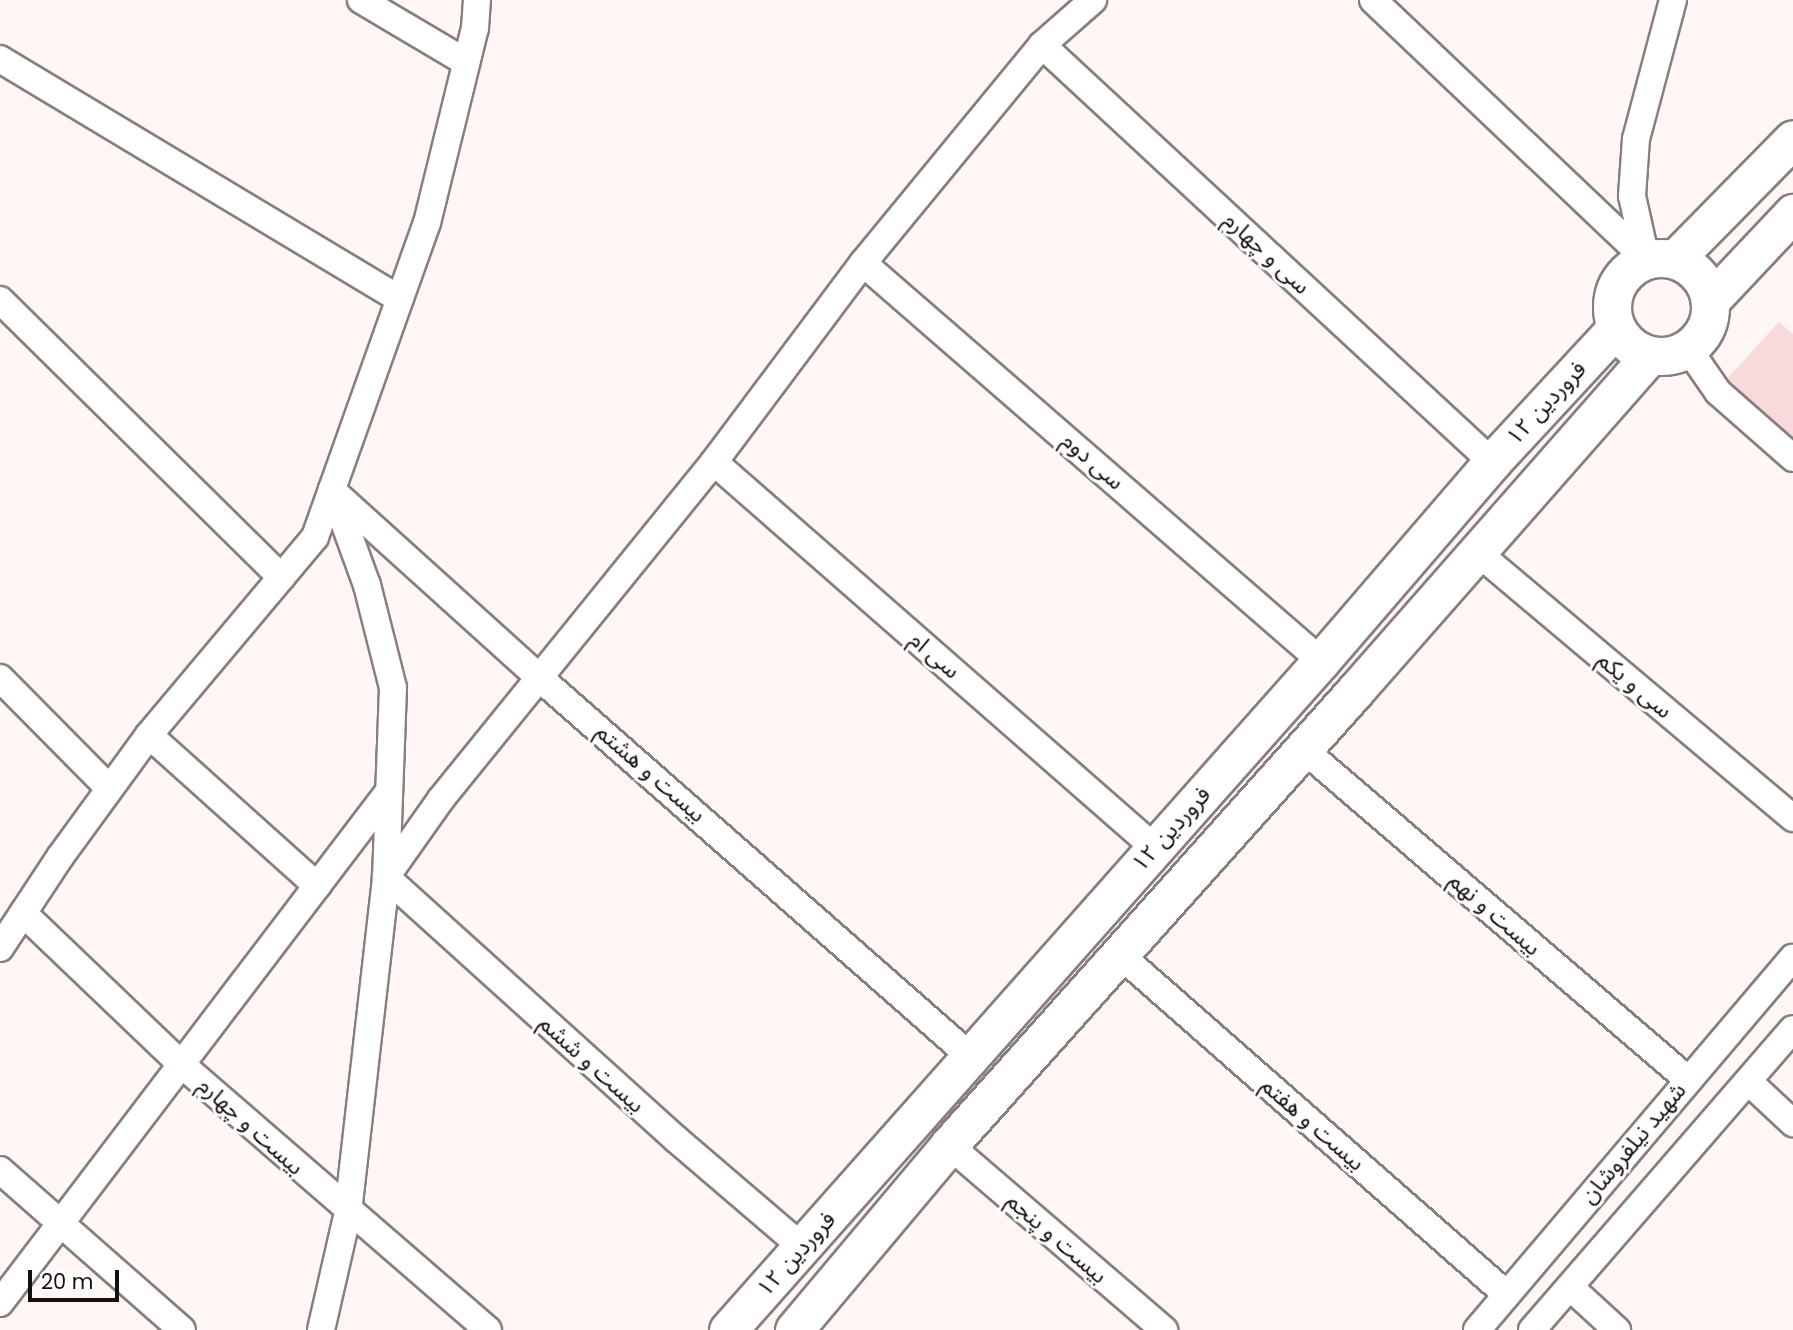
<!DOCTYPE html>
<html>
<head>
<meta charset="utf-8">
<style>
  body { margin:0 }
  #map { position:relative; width:1793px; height:1330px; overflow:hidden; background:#fef7f6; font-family:Poppins,"Noto Sans Arabic",sans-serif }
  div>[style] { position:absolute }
  .green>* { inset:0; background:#f9dada }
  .roads { filter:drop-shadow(2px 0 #887e7d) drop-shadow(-2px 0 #887e7d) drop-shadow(0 2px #887e7d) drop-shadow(0 -2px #887e7d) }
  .street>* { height:26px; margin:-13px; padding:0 13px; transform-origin:13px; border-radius:13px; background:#fff }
  .secondary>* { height:37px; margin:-18.5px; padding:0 18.5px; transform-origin:18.5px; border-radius:18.5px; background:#fff }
  .secondary>.ring { margin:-18.5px; padding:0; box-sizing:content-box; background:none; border:37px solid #fff; border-radius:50% }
  span { translate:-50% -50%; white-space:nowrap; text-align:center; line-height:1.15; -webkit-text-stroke:6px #fff; paint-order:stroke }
  .street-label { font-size:23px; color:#141010 }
  .scale { position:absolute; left:28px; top:1270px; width:91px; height:32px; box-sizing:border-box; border:4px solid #141010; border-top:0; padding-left:9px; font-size:21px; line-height:24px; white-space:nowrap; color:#141010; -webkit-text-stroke:5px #fff; paint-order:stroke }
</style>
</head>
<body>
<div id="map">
  <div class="green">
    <i style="clip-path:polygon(1779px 322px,1793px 334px,1793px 440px,1726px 380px)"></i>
  </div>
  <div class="roads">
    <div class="street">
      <i style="left:361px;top:0;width:122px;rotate:30.6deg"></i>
      <i style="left:1373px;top:0;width:376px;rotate:43.5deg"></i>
      <i style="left:1042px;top:45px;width:614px;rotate:42.82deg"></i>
      <i style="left:0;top:59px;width:466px;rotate:31deg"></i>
      <i style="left:1646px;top:259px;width:65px;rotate:-102.5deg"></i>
      <i style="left:1632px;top:196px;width:57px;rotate:-86deg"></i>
      <i style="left:1636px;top:139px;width:144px;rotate:-75.1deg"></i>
      <i style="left:863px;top:263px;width:607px;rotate:40.99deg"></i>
      <i style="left:0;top:300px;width:395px;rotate:44.6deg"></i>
      <i style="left:1689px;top:350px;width:51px;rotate:55.4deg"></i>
      <i style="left:1718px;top:392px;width:100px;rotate:41.3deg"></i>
      <i style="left:714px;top:462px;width:586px;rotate:41.2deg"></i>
      <i style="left:332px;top:489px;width:102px;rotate:70deg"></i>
      <i style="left:367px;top:585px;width:106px;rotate:75.8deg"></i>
      <i style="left:393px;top:688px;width:189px;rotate:92.1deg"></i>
      <i style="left:386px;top:877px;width:391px;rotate:42.1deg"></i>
      <i style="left:676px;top:1139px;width:166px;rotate:40.6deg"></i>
      <i style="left:335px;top:493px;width:278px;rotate:42.1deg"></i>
      <i style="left:541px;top:679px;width:571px;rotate:41.31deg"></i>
      <i style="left:1477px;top:552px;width:413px;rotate:40.1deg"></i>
      <i style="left:0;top:678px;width:155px;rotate:45.3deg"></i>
      <i style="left:149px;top:735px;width:226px;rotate:41.9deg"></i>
      <i style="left:1303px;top:749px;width:506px;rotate:40.67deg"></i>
      <i style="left:23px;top:913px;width:219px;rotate:43.7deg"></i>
      <i style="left:181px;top:1064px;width:406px;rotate:40.9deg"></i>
      <i style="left:0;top:948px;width:109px;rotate:-56.6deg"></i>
      <i style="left:60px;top:857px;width:151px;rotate:-53.9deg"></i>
      <i style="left:149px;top:735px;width:258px;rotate:-50deg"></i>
      <i style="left:315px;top:537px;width:333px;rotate:-70.4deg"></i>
      <i style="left:427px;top:223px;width:201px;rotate:-76.2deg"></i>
      <i style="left:475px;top:28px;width:28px;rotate:-86deg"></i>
      <i style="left:1119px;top:954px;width:515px;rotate:41.3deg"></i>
      <i style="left:1748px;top:1081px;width:62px;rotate:43deg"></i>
      <i style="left:949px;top:1145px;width:284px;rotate:40.7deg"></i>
      <i style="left:0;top:1170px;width:242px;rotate:41.3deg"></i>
      <i style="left:1570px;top:1287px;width:64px;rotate:42.5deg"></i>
      <i style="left:0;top:1303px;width:643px;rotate:-52.77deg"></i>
      <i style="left:321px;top:1330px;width:121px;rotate:-77.1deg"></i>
      <i style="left:348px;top:1212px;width:337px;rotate:-83.5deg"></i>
      <i style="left:386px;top:877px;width:95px;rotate:-54.8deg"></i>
      <i style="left:441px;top:799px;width:434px;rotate:-51deg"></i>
      <i style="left:714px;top:462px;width:249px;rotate:-53.2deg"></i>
      <i style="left:863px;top:263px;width:282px;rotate:-50.6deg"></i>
      <i style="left:1042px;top:45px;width:68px;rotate:-41.4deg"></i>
      <i style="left:1477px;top:1330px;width:488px;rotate:-49.7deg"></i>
      <i style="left:1532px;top:1330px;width:398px;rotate:-49.1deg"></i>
    </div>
    <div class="secondary">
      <i class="ring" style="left:1612px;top:258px;width:61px;height:61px"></i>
      <i style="left:1675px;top:259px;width:168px;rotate:-45.5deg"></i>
      <i style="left:1711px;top:300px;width:120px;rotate:-46.7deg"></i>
      <i style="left:728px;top:1330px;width:894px;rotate:-48.45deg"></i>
      <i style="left:1321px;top:661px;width:262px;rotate:-49.3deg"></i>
      <i style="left:1492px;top:462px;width:181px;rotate:-47.2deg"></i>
      <i style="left:794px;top:1330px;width:241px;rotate:-50deg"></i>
      <i style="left:949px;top:1145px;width:609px;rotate:-48.19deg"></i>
      <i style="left:1355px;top:691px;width:447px;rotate:-48.7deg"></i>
    </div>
  </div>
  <div class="street-label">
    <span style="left:1267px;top:253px;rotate:43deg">سی و چهارم</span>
    <span style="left:1546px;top:403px;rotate:-47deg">۱۲ فروردین</span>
    <span style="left:1093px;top:461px;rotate:41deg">سی دوم</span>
    <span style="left:935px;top:655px;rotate:41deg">سی ام</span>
    <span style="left:1635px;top:685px;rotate:40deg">سی و یکم</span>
    <span style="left:651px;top:773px;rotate:41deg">بیست و هشتم</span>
    <span style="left:1171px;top:829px;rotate:-48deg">۱۲ فروردین</span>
    <span style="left:1495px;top:914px;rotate:41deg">بیست و نهم</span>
    <span style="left:592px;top:1064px;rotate:42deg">بیست و ششم</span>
    <span style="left:1313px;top:1124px;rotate:41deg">بیست و هفتم</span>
    <span style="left:251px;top:1126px;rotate:42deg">بیست و چهارم</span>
    <span style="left:1633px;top:1143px;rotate:-50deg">شهید نیلفروشان</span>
    <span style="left:1057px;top:1238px;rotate:41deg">بیست و پنجم</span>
    <span style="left:796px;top:1254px;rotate:-48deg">۱۲ فروردین</span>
  </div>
  <div class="scale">20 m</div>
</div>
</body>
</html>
